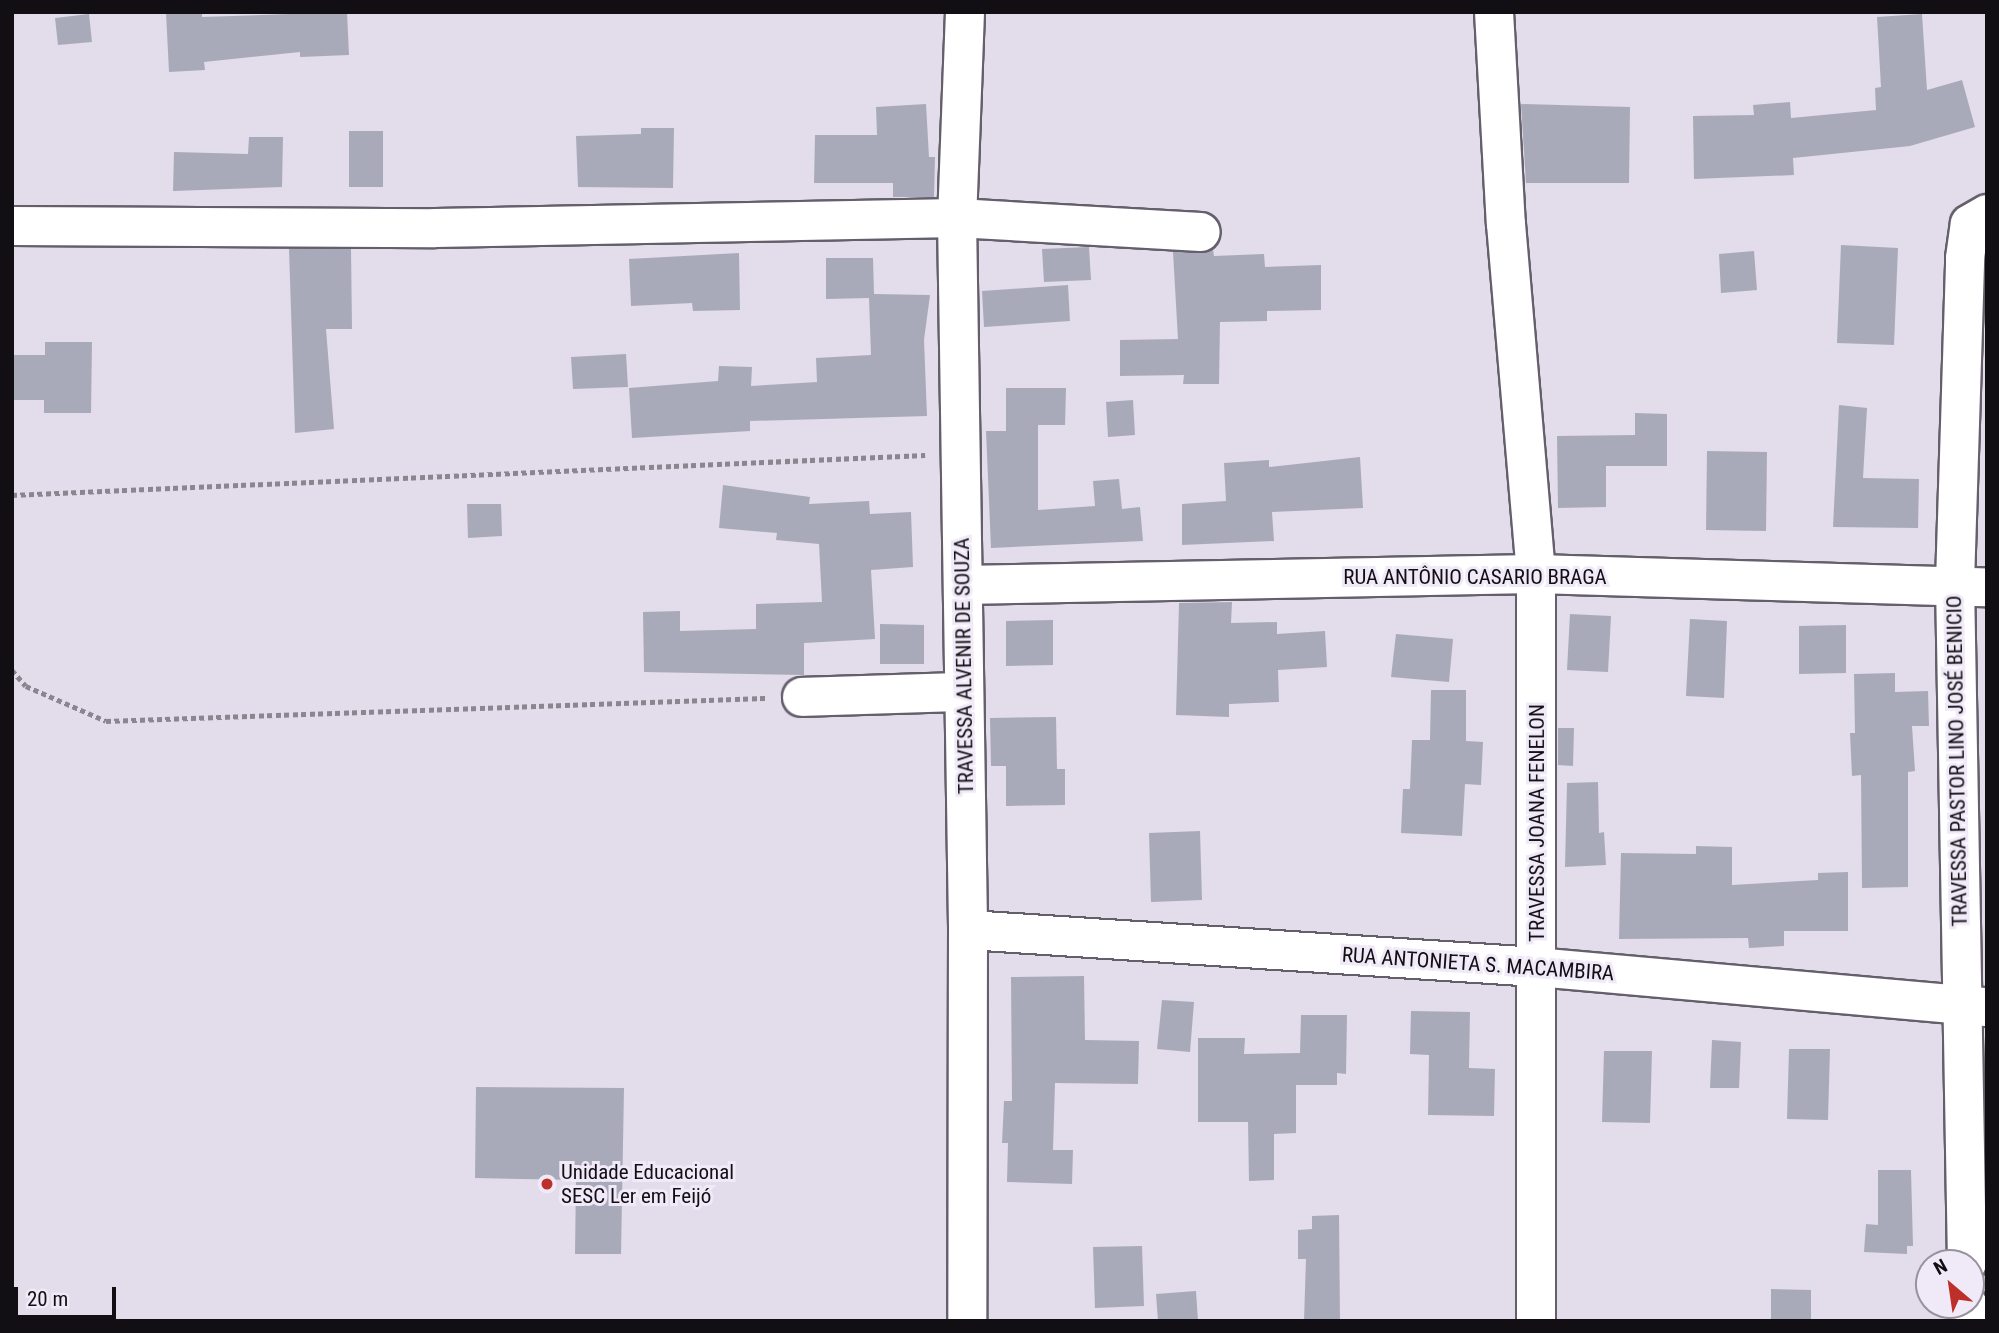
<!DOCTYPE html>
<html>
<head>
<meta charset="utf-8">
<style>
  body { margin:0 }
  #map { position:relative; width:1999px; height:1333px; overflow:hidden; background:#e2dceb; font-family:"Roboto Condensed",sans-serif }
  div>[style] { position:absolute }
  .building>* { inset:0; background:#a9aab9 }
  .path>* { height:4.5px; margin-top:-2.25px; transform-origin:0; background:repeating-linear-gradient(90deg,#8a8690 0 5px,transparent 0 8.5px) }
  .roads { filter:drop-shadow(2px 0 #655f6c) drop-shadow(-2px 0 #655f6c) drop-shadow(0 2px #655f6c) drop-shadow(0 -2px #655f6c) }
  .minor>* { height:38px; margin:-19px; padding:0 19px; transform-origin:19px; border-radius:19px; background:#fff }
  .dots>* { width:19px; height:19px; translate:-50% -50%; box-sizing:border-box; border:4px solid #f0e9f8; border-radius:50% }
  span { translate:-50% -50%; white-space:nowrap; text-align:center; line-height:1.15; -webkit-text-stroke:6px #f0e9f8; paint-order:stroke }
  .street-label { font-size:21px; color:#110f13 }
  .poi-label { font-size:21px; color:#110f13 }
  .left { translate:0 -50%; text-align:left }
  .frame { position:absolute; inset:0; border:14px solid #110f13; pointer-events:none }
  .north { position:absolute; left:1915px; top:1249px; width:70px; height:70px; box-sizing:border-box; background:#f0e9f8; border:2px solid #97929c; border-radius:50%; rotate:331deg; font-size:19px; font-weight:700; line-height:28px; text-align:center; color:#110f13 }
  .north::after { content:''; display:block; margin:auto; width:24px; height:32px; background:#bd2f29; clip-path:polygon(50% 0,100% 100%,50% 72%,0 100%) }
  .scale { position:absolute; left:14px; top:1287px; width:102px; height:32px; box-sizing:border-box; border:4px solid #110f13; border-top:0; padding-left:9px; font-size:21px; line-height:24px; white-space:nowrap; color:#110f13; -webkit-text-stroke:5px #f0e9f8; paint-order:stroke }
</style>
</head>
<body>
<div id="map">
  <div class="building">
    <i style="clip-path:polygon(202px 12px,202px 17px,347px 12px,349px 55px,300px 57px,300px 52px,204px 62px,205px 70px,169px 72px,166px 13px)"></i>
    <i style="clip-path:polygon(89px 14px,92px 42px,58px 45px,55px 18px)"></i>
    <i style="clip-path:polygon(1922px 14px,1927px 90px,1962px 80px,1975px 127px,1910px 146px,1793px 158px,1794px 175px,1694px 179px,1693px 116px,1754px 115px,1753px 105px,1790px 102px,1791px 118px,1876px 110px,1875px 88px,1881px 87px,1877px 17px)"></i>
    <i style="clip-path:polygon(926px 104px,929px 157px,935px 157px,934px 197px,893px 197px,893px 183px,814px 183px,815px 135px,877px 135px,876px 107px)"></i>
    <i style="clip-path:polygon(1521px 104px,1630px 107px,1629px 183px,1526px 183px)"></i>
    <i style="clip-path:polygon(641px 128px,674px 128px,673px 188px,578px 187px,576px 136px,641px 134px)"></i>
    <i style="clip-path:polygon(349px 131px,383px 131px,383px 187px,349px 187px)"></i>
    <i style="clip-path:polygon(249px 137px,283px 137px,282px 187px,173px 191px,174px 152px,248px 154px)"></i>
    <i style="clip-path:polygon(1841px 245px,1898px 248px,1894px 345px,1837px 343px)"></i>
    <i style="clip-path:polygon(1089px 247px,1091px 280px,1044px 282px,1042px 249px)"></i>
    <i style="clip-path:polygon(289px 249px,351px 249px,352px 329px,326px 329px,334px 429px,295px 433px)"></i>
    <i style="clip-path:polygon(1213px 250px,1214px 256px,1264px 254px,1265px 267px,1321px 265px,1321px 310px,1267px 311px,1267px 321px,1220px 322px,1219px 384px,1183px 384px,1184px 375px,1120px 376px,1120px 340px,1178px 339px,1173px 252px)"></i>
    <i style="clip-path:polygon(1754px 251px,1757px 290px,1721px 293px,1719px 254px)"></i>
    <i style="clip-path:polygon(739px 253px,740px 310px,693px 311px,692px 303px,631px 306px,629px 259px)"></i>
    <i style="clip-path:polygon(826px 258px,873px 258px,874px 294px,930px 295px,924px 340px,927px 416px,750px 421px,750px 431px,632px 438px,629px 388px,718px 381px,719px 366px,752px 367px,751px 386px,817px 382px,816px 358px,871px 355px,869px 298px,826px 299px)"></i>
    <i style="clip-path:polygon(1068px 285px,1070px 321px,984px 327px,982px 291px)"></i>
    <i style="clip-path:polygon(45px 342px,92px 342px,91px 413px,44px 413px,44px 400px,12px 400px,12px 355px,45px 355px)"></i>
    <i style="clip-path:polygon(626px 354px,628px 387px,573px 389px,571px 357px)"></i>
    <i style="clip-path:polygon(1006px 388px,1066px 388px,1065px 425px,1038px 425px,1038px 510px,1095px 506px,1093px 481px,1119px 479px,1122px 509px,1140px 507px,1143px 541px,991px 548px,986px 431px,1006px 431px)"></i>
    <i style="clip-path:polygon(1133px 400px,1135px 435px,1108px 437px,1106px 402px)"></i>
    <i style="clip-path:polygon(1839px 405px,1867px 408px,1863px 478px,1919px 479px,1918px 528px,1833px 527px)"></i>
    <i style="clip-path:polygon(1635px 413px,1667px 414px,1667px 466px,1606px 466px,1606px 507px,1558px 508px,1557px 436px,1635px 435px)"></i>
    <i style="clip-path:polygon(1707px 451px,1767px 452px,1766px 531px,1706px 530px)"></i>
    <i style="clip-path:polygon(1360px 457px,1363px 508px,1272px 512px,1274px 541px,1182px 545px,1182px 504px,1226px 501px,1224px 463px,1269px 460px,1269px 467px)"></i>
    <i style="clip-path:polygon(723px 485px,810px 497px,809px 504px,869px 501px,870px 514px,911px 512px,913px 567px,871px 570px,875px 639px,804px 643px,804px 675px,644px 672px,643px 612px,680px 611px,680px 631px,756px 629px,756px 604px,822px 602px,819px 544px,776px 540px,777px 533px,719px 528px)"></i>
    <i style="clip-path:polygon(467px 504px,501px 504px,502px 536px,468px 538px)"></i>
    <i style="clip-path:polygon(1232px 602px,1231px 623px,1277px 622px,1277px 634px,1325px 631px,1327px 667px,1278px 670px,1279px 702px,1229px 704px,1229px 717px,1176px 715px,1179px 603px)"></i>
    <i style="clip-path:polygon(1570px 614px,1611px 616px,1608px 672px,1567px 670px)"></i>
    <i style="clip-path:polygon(1690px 619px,1727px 621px,1724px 698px,1686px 696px)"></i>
    <i style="clip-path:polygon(1053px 620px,1053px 665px,1006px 666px,1006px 621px)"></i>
    <i style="clip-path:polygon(880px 624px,924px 625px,924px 664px,880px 664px)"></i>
    <i style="clip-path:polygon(1846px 625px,1846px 673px,1799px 674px,1799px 626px)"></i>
    <i style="clip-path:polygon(1396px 634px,1453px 639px,1449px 682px,1391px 677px)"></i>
    <i style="clip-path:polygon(1895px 673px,1895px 692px,1928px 691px,1929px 726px,1912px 726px,1915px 771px,1908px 772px,1908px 887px,1862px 888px,1861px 775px,1852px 776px,1850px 733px,1855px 733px,1854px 674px)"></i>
    <i style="clip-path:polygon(1431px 690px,1466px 690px,1466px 741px,1483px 742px,1481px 785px,1465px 784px,1462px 836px,1401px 833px,1403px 789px,1410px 789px,1412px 740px,1430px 740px)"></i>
    <i style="clip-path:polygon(1056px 717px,1057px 769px,1065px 769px,1065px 805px,1006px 806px,1006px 766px,991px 766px,990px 718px)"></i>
    <i style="clip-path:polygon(1558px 728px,1574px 728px,1573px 766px,1558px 765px)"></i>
    <i style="clip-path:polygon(1598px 782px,1599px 833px,1604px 832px,1606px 865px,1565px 867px,1567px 783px)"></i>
    <i style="clip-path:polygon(1200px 831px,1202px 900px,1151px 902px,1149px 833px)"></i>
    <i style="clip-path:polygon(1696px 846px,1732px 847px,1732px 885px,1818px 880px,1818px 873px,1848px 872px,1848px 931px,1784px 931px,1784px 946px,1749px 948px,1748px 938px,1619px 939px,1621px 853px,1696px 854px)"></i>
    <i style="clip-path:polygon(1084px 976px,1085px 1040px,1139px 1041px,1138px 1084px,1055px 1083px,1053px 1150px,1073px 1150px,1072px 1184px,1007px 1182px,1008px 1143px,1002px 1143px,1004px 1101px,1012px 1101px,1011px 977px)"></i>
    <i style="clip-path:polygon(1162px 1000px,1194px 1002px,1190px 1052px,1157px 1049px)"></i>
    <i style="clip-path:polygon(1411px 1011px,1470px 1012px,1469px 1068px,1495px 1069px,1494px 1116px,1428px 1115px,1429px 1055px,1410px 1054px)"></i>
    <i style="clip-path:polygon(1301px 1015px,1347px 1015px,1346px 1074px,1337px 1073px,1337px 1085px,1296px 1085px,1296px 1133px,1274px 1134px,1274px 1180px,1249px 1181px,1248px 1122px,1198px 1122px,1198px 1038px,1245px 1038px,1244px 1054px,1300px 1053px)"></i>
    <i style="clip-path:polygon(1712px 1040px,1741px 1042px,1739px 1088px,1710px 1088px)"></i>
    <i style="clip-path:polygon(1789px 1049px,1830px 1049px,1828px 1120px,1787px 1119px)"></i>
    <i style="clip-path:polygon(1604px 1051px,1652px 1051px,1650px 1123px,1602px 1122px)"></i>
    <i style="clip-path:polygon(476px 1087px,624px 1088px,621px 1254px,575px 1254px,576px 1180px,475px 1178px)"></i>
    <i style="clip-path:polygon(1878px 1170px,1911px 1170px,1913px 1246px,1907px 1246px,1907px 1254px,1864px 1252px,1866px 1224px,1878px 1225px)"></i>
    <i style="clip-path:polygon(1339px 1215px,1340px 1321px,1304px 1321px,1306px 1259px,1298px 1259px,1298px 1230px,1312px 1229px,1312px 1216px)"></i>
    <i style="clip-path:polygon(1142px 1246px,1144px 1306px,1095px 1308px,1093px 1247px)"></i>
    <i style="clip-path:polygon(1771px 1289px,1811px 1290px,1811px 1321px,1771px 1321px)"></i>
    <i style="clip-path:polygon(1196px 1291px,1198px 1321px,1158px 1321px,1156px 1294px)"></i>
  </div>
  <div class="path">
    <i style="left:12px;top:495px;width:914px;rotate:-2.51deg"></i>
    <i style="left:12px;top:670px;width:21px;rotate:49deg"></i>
    <i style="left:26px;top:686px;width:87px;rotate:23.6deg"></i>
    <i style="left:106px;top:721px;width:660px;rotate:-2deg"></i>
  </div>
  <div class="roads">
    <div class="minor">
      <i style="left:965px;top:12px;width:206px;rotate:92.2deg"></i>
      <i style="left:957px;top:218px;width:712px;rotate:89.11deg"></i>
      <i style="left:968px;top:930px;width:391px;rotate:90.1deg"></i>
      <i style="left:1494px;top:12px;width:212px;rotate:86.8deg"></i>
      <i style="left:1506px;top:224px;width:351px;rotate:85.1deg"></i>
      <i style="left:1536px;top:574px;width:747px;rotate:90deg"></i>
      <i style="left:12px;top:226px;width:423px;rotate:0.3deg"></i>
      <i style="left:435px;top:228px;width:522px;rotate:-1.1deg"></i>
      <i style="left:957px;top:218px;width:244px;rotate:3.3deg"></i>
      <i style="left:963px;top:585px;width:573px;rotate:-1.1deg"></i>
      <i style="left:1536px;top:574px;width:451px;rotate:1.7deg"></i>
      <i style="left:802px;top:697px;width:162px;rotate:-1.8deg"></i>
      <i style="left:968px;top:930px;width:570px;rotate:3.72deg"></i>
      <i style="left:1537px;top:967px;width:452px;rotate:5.1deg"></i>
      <i style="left:1967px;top:1263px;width:680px;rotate:-91.01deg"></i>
      <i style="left:1955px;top:583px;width:325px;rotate:-88.2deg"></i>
      <i style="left:1965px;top:258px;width:34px;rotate:-82deg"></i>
      <i style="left:1970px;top:224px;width:20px;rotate:-30deg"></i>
      <i style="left:1968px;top:1305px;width:16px;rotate:86deg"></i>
    </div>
  </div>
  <div class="dots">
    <i style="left:547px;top:1184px;background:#bd2f29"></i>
  </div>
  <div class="street-label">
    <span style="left:1475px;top:577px">RUA ANTÔNIO CASARIO BRAGA</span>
    <span style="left:964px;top:666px;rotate:-91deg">TRAVESSA ALVENIR DE SOUZA</span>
    <span style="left:1957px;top:761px;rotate:-91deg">TRAVESSA PASTOR LINO JOSÉ BENICIO</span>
    <span style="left:1537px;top:823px;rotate:-90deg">TRAVESSA JOANA FENELON</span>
    <span style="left:1478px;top:964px;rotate:4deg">RUA ANTONIETA S. MACAMBIRA</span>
  </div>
  <div class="poi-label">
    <span class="left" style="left:561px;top:1184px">Unidade Educacional<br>SESC Ler em Feijó</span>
  </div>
  <div class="frame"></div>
  <div class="north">N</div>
  <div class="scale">20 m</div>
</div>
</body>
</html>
